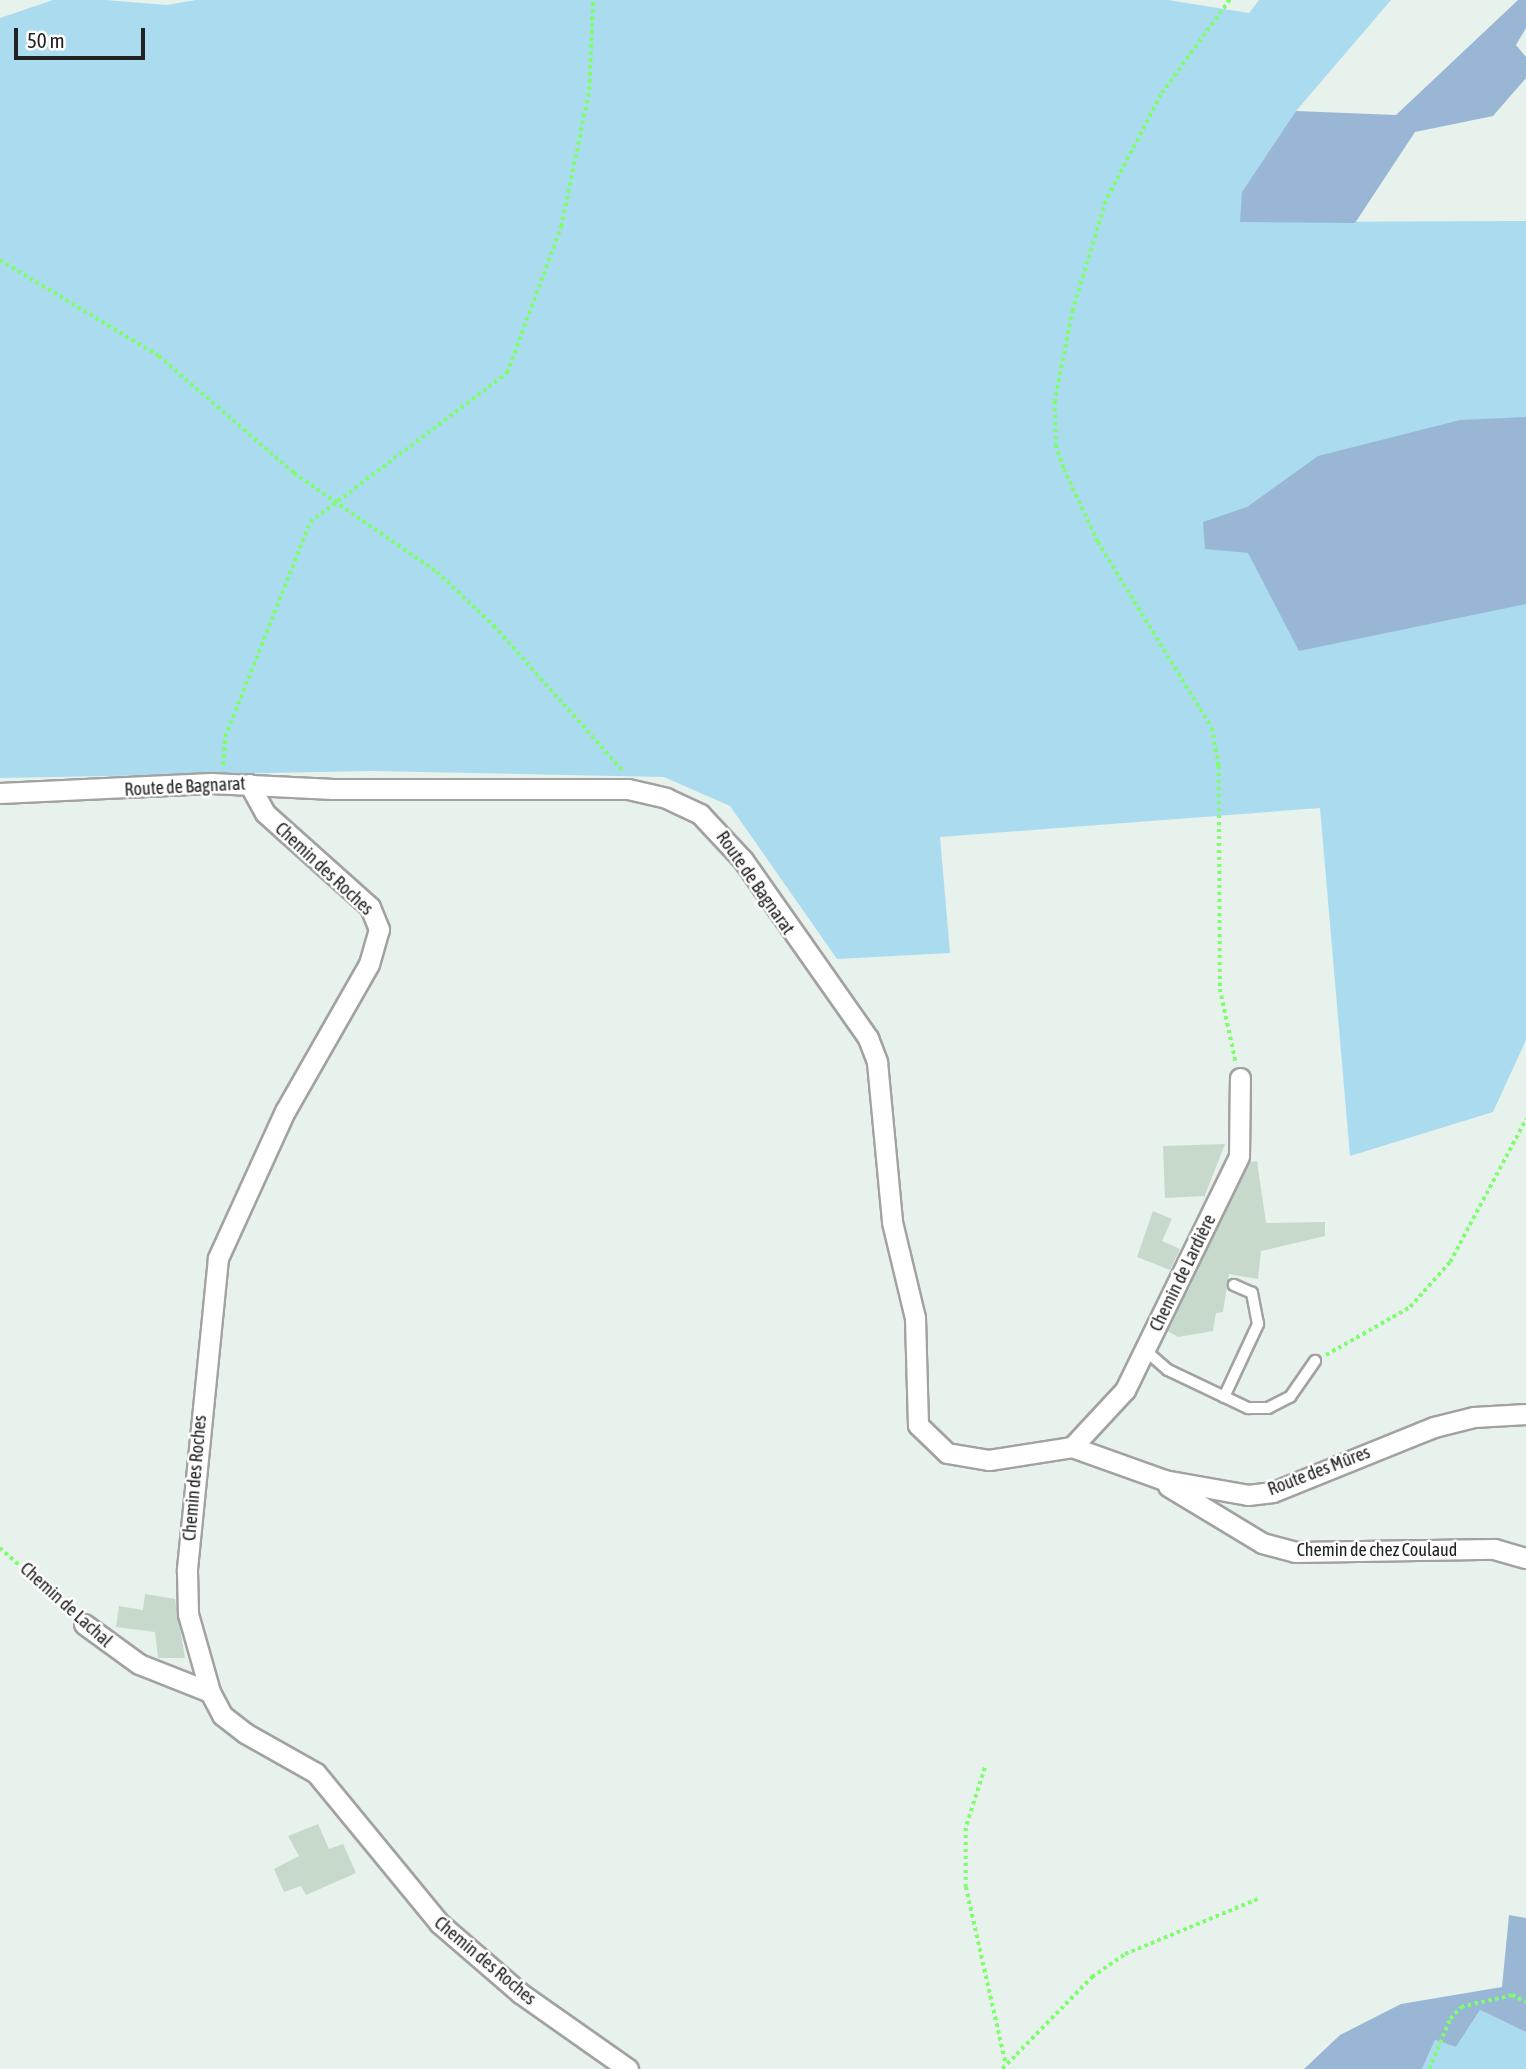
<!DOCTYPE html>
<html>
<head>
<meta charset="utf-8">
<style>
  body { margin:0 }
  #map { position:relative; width:1526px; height:2069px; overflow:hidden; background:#e7f2ec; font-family:"Asap Condensed",sans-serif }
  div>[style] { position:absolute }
  .grass>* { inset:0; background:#abdbee }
  .forest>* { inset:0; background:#99b7d4 }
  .building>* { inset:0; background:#c7d9cb }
  .path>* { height:3.5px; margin-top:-1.75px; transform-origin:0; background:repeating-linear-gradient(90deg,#7cff6b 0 3.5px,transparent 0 7px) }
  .roads { filter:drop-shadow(2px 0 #a2a2a2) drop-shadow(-2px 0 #a2a2a2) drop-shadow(0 2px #a2a2a2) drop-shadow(0 -2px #a2a2a2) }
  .lane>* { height:10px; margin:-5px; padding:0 5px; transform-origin:5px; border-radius:5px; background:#fff }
  .street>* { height:19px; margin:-9.5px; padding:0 9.5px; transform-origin:9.5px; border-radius:9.5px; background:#fff }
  span { translate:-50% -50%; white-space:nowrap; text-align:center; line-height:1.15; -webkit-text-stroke:5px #fff; paint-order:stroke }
  .street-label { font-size:18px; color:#212121 }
  .scale { position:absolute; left:14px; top:28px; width:131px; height:32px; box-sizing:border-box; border:4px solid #212121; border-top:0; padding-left:9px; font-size:21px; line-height:24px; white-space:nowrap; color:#212121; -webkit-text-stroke:5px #fff; paint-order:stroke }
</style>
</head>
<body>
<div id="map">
  <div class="grass">
    <i style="clip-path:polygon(105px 0,167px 5px,196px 0,1168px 0,1249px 13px,1259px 0,1391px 0,1296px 111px,1240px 222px,1526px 221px,1526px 1040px,1493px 1112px,1350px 1156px,1320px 808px,940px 837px,950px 953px,837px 959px,730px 806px,664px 777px,371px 771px,0 778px,0 18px,53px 0)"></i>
    <i style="clip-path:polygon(1480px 2010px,1526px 2032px,1526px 2069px,1422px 2069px,1435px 2040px,1456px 2047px)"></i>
  </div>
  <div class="forest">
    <i style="clip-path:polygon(1518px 0,1526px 0,1526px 28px,1516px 45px,1526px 57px,1526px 78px,1493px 116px,1415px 132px,1355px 223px,1240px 222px,1242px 192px,1296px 111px,1396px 115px)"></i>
    <i style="clip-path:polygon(1526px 417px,1526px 604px,1299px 651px,1248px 553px,1205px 549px,1203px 522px,1247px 507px,1318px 456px,1460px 420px)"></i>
    <i style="clip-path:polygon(1509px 1915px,1526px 1918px,1526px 2032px,1480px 2010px,1456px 2047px,1435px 2040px,1422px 2069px,1304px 2069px,1340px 2035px,1401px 2004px,1502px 1987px)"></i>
  </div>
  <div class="building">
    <i style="clip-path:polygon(1225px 1144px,1200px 1208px,1205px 1196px,1165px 1198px,1163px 1146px)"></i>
    <i style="clip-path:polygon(1257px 1161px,1266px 1223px,1325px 1222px,1325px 1236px,1261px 1251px,1258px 1279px,1229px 1274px,1223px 1312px,1216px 1313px,1213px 1331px,1178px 1337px,1168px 1331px,1250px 1162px)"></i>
    <i style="clip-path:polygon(1153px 1211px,1172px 1219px,1162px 1241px,1180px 1249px,1170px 1270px,1137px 1257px)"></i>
    <i style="clip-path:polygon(145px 1594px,175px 1599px,185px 1658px,158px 1658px,155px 1632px,116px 1627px,119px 1606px,143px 1610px)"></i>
    <i style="clip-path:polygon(318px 1824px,329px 1849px,343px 1844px,356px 1873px,306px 1895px,301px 1886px,284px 1892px,274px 1869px,299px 1856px,288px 1836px)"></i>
  </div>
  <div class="path">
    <i style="left:1230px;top:0;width:117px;rotate:126deg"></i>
    <i style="left:1161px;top:95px;width:119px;rotate:117.4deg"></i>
    <i style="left:1106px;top:201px;width:114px;rotate:106.8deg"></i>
    <i style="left:1073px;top:310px;width:93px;rotate:101.2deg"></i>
    <i style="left:1055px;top:401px;width:44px;rotate:88.7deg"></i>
    <i style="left:1056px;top:445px;width:25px;rotate:72deg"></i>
    <i style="left:1064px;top:469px;width:81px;rotate:65deg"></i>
    <i style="left:1098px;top:542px;width:218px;rotate:58.5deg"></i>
    <i style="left:1212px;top:728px;width:39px;rotate:80deg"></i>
    <i style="left:1219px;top:766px;width:223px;rotate:89.7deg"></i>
    <i style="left:1220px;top:989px;width:76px;rotate:77.8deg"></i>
    <i style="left:0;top:260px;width:186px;rotate:31.1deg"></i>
    <i style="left:159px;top:356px;width:179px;rotate:40.9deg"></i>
    <i style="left:294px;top:473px;width:174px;rotate:34.7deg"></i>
    <i style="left:437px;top:572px;width:79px;rotate:43.5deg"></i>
    <i style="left:494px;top:626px;width:195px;rotate:48.3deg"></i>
    <i style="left:223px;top:765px;width:28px;rotate:-86deg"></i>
    <i style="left:225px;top:737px;width:231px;rotate:-68.4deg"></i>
    <i style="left:310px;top:522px;width:247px;rotate:-37.1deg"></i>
    <i style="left:507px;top:373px;width:156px;rotate:-69.7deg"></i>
    <i style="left:561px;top:227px;width:140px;rotate:-78.4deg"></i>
    <i style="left:589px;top:90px;width:90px;rotate:-87.5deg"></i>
    <i style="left:1326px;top:1355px;width:97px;rotate:-29.7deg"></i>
    <i style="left:1410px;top:1307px;width:60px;rotate:-48.4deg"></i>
    <i style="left:1450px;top:1262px;width:162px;rotate:-62deg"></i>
    <i style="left:0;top:1548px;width:96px;rotate:41.6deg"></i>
    <i style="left:985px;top:1768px;width:63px;rotate:107.6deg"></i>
    <i style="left:966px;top:1828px;width:59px;rotate:90deg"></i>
    <i style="left:966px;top:1887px;width:181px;rotate:77.3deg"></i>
    <i style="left:1002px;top:2069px;width:129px;rotate:-45.6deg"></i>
    <i style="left:1092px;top:1977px;width:40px;rotate:-34.9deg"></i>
    <i style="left:1125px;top:1954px;width:144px;rotate:-22.5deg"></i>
    <i style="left:1429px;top:2069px;width:54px;rotate:-67.2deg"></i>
    <i style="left:1450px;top:2019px;width:16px;rotate:-47deg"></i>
    <i style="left:1461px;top:2007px;width:52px;rotate:-13.2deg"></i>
    <i style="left:1512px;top:1995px;width:16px;rotate:27deg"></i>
  </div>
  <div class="roads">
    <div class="lane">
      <i style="left:1146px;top:1351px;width:29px;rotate:41deg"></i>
      <i style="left:1168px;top:1370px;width:89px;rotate:25.4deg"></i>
      <i style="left:1248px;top:1408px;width:20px"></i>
      <i style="left:1268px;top:1408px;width:25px;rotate:-27deg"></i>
      <i style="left:1290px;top:1397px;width:44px;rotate:-55.2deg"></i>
      <i style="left:1224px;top:1397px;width:81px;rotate:-65deg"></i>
      <i style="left:1258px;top:1324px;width:32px;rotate:-101deg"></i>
      <i style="left:1252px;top:1293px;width:20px;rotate:-156deg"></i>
    </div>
    <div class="street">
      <i style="left:249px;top:784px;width:33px;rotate:61deg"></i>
      <i style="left:265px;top:813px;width:141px;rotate:41.8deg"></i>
      <i style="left:370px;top:907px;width:24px;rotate:68deg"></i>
      <i style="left:379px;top:929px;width:36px;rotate:106deg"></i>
      <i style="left:369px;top:964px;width:169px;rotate:119.7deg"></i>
      <i style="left:285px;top:1111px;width:162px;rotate:114.5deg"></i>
      <i style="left:218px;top:1258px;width:315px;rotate:95.7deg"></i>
      <i style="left:187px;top:1571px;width:43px;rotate:88.7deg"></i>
      <i style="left:188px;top:1614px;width:81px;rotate:74.2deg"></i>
      <i style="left:210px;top:1692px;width:26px;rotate:62deg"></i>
      <i style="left:222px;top:1715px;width:29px;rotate:38deg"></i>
      <i style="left:245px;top:1733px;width:81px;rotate:29.4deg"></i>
      <i style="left:316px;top:1773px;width:194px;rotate:50.6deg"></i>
      <i style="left:439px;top:1923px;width:107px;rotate:40.8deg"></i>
      <i style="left:520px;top:1993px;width:132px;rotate:35.1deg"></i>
      <i style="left:0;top:793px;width:211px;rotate:-2.7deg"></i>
      <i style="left:211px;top:783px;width:122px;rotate:2.8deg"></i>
      <i style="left:333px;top:789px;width:295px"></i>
      <i style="left:628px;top:789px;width:39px;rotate:13deg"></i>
      <i style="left:666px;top:798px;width:38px;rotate:25deg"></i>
      <i style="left:700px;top:814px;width:63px;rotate:46.9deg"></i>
      <i style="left:743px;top:860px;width:218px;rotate:54.9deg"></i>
      <i style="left:868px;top:1038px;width:26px;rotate:69deg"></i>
      <i style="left:877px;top:1062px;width:161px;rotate:84.6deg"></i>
      <i style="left:892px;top:1222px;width:99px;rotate:76.5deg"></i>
      <i style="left:915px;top:1318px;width:107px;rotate:88.4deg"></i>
      <i style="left:918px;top:1425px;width:40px;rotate:44deg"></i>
      <i style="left:947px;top:1453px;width:43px;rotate:9.5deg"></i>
      <i style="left:989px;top:1460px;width:84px;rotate:-8.9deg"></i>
      <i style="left:1072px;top:1447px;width:98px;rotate:19.7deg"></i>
      <i style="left:1164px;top:1480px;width:85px;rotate:10.1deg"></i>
      <i style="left:1248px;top:1495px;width:25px;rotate:-7deg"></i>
      <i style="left:1273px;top:1492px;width:174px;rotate:-22deg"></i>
      <i style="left:1434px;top:1427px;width:41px;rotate:-14deg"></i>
      <i style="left:1474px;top:1417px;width:52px;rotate:-3.3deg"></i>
      <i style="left:1072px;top:1447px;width:78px;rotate:-47.1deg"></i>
      <i style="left:1125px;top:1390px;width:260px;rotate:-64deg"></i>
      <i style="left:1239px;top:1156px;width:78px;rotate:-89.3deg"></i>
      <i style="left:1168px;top:1486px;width:110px;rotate:31.2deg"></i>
      <i style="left:1262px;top:1543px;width:34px;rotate:15deg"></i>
      <i style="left:1295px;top:1552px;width:199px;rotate:-0.9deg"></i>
      <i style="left:1494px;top:1549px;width:33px;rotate:16deg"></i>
      <i style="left:84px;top:1624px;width:68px;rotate:36deg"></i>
      <i style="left:139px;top:1664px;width:76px;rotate:21.5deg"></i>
    </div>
  </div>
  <div class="street-label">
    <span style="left:185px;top:787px;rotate:-3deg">Route de Bagnarat</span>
    <span style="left:324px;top:869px;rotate:43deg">Chemin des Roches</span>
    <span style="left:755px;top:883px;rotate:55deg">Route de Bagnarat</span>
    <span style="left:1183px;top:1273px;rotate:-64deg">Chemin de Lardière</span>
    <span style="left:1319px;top:1471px;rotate:-21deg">Route des Mûres</span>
    <span style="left:195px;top:1478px;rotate:-85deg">Chemin des Roches</span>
    <span style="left:1377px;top:1550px">Chemin de chez Coulaud</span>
    <span style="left:66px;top:1605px;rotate:42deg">Chemin de Lachal</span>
    <span style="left:485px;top:1961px;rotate:40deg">Chemin des Roches</span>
  </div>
  <div class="scale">50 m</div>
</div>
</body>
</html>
